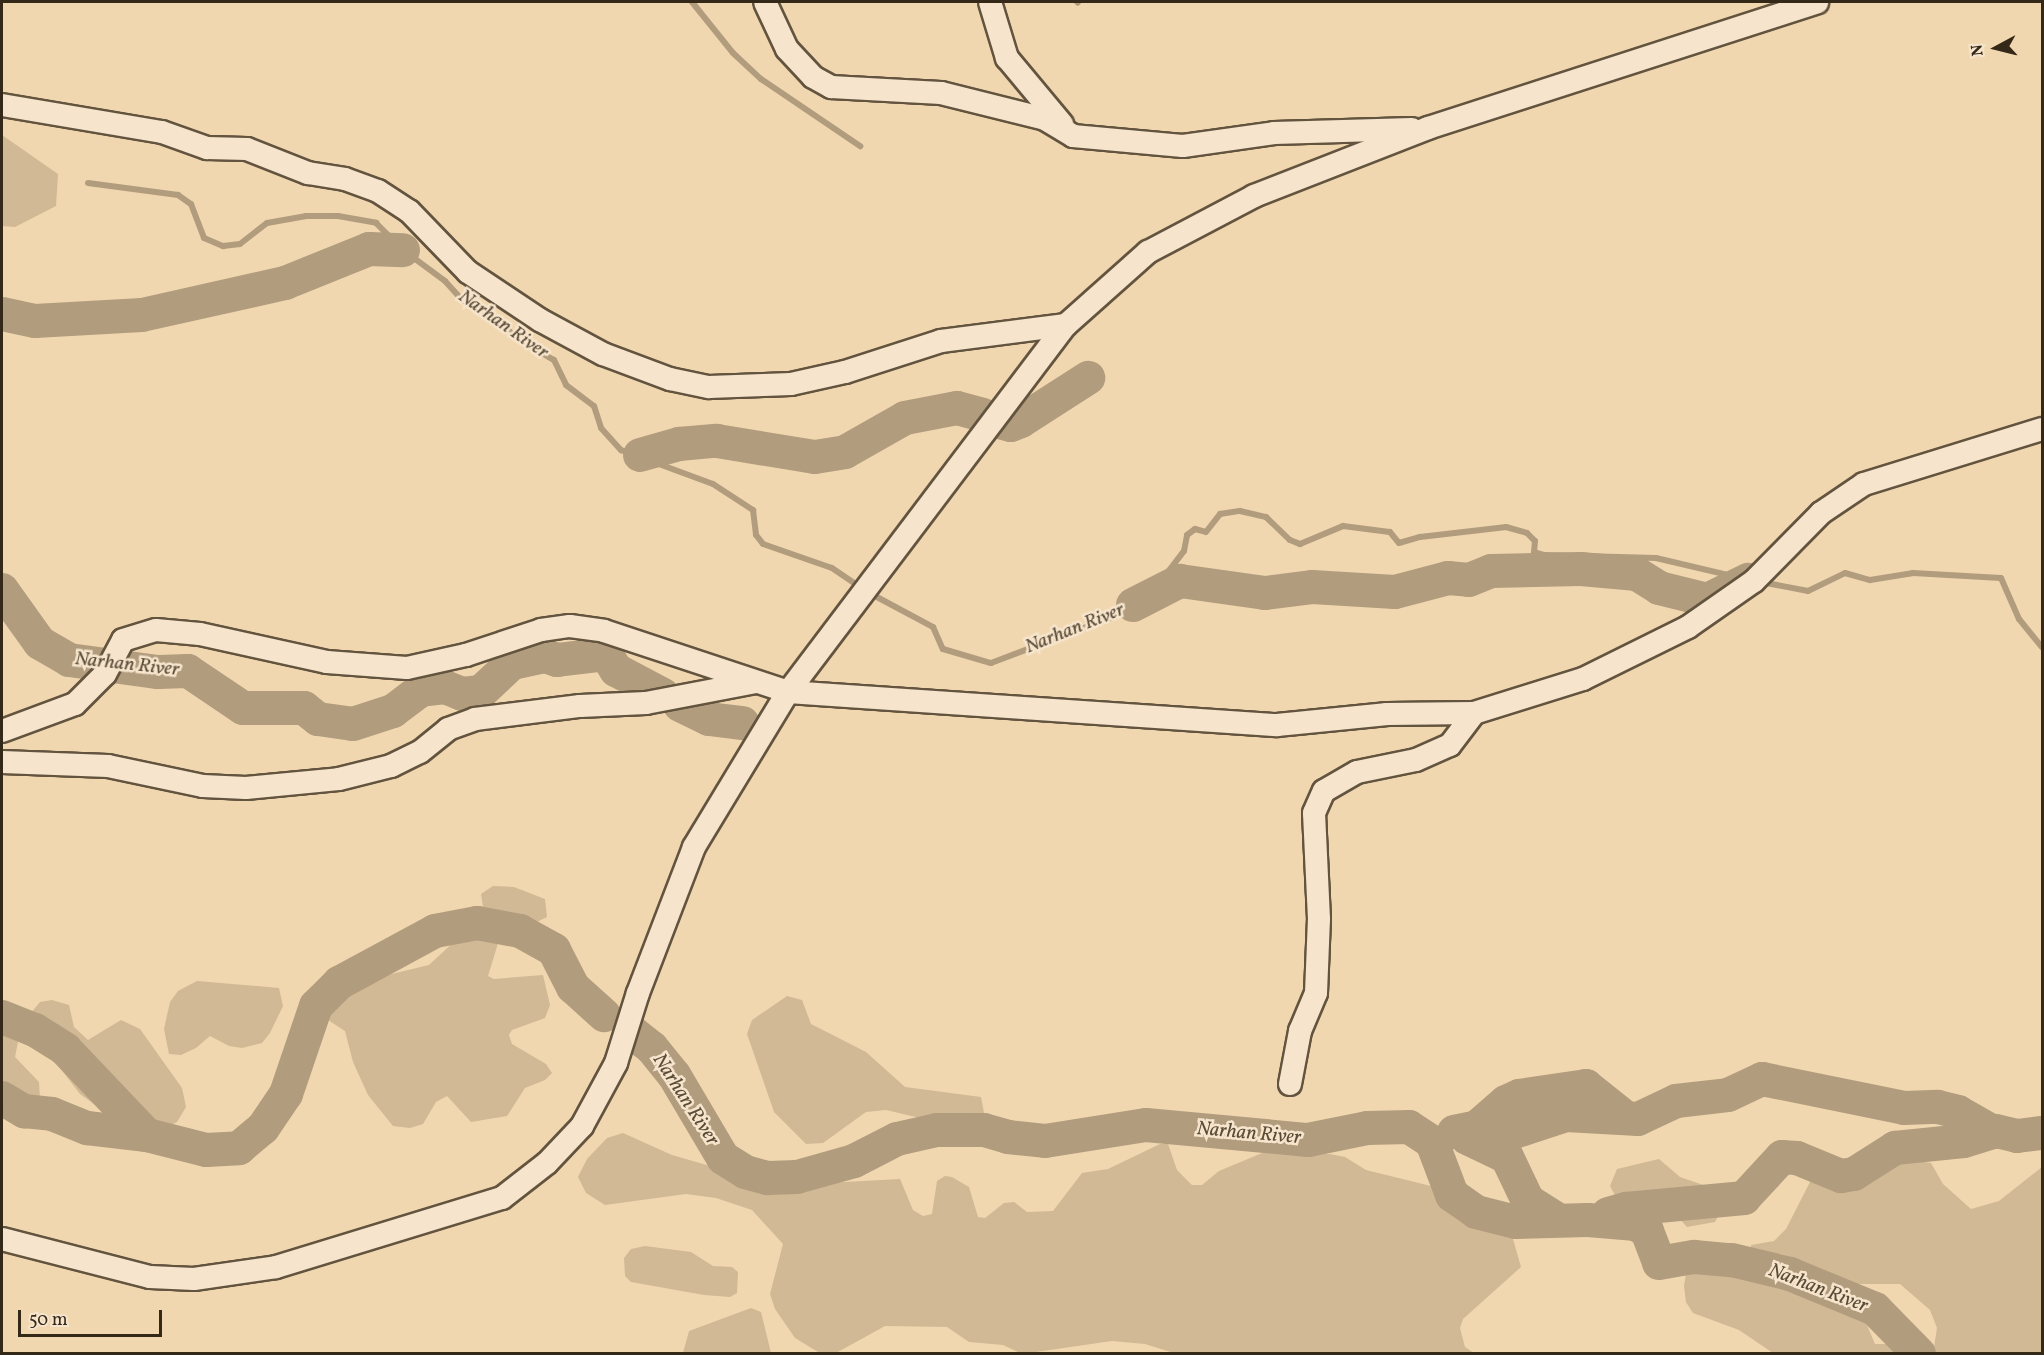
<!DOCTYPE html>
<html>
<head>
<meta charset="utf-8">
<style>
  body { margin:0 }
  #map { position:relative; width:2044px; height:1355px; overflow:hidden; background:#f1d7b0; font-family:Vollkorn,serif }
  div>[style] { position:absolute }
  .green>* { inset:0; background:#d1b996 }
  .stream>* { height:6px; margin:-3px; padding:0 3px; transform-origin:3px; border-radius:3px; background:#b19c7d }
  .river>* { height:34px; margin:-17px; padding:0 17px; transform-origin:17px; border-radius:17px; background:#b19c7d }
  .roads { filter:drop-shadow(2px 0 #63543f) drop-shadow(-2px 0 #63543f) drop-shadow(0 2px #63543f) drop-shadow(0 -2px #63543f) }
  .street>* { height:22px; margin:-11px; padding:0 11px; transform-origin:11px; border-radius:11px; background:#f6e5cc }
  span { translate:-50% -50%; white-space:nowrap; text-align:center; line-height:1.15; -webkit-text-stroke:5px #f6e5cc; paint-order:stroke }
  .water-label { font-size:20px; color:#5a4b37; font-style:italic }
  .frame { position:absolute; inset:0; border:3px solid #342819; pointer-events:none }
  .north { position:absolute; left:1966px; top:18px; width:60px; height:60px; -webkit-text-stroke:4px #f6e5cc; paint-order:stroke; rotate:263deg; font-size:16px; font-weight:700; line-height:24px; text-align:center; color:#342819 }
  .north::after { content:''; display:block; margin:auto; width:21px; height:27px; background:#342819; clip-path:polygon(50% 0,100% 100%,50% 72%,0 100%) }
  .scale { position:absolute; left:18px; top:1310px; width:144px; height:27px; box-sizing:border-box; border:3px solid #342819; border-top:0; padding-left:8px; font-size:18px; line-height:21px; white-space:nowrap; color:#342819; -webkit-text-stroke:4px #f6e5cc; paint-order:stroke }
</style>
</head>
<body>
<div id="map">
  <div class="green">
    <i style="clip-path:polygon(2px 135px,58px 174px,56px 206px,15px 227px,2px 226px)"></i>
    <i style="clip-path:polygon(493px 886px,514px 887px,545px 899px,547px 917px,529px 926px,491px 920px,484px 913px,481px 894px)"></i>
    <i style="clip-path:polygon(489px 930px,499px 940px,488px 976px,494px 979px,543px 975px,550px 1005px,545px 1018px,512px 1030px,509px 1035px,512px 1044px,546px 1064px,552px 1073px,545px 1080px,525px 1088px,507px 1116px,471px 1122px,447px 1096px,436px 1102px,423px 1124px,410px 1128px,393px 1126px,368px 1095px,353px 1062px,345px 1031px,328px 1020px,331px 1008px,344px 992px,371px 979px,429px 965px,457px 939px)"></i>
    <i style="clip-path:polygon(197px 981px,279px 988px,283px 1006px,270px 1033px,262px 1043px,242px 1048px,229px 1046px,210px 1036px,196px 1048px,181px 1055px,169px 1054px,164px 1029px,170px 1002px,178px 991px)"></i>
    <i style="clip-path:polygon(787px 996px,802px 1000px,811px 1024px,866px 1052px,905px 1087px,981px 1097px,986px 1123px,954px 1126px,886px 1110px,866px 1112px,823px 1143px,806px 1144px,774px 1112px,747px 1034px,752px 1020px)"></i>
    <i style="clip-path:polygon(52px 1000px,69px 1005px,74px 1027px,88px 1040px,121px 1020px,140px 1029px,182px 1088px,186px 1107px,177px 1122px,160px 1131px,105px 1112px,80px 1094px,33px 1033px,30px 1014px,40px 1002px)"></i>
    <i style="clip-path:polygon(12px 1029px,18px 1042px,15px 1057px,39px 1082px,40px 1099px,32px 1116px,12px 1120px,2px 1116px,2px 1031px)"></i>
    <i style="clip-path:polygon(623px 1133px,672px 1155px,762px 1181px,789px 1185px,900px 1179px,913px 1210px,923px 1216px,932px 1214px,937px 1181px,945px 1176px,952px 1177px,969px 1187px,978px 1217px,985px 1218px,1004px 1203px,1014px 1202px,1027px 1212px,1053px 1211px,1082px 1173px,1108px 1169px,1160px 1144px,1168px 1144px,1177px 1170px,1192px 1185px,1202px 1185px,1219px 1171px,1267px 1151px,1330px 1154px,1345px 1157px,1366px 1170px,1439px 1188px,1459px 1209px,1500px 1223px,1511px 1232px,1521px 1267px,1463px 1319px,1460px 1328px,1465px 1347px,1474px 1353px,1177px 1354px,1145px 1344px,1112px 1341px,1022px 1354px,1003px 1345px,969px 1342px,947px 1327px,885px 1326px,836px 1353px,818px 1352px,795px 1338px,775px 1309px,770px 1294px,783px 1244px,752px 1210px,716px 1198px,686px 1194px,605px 1205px,586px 1193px,578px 1177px,587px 1159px,607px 1138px)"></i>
    <i style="clip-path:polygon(1659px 1159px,1680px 1177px,1715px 1189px,1721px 1211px,1715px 1222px,1687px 1227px,1670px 1208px,1617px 1199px,1610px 1186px,1617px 1169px)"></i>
    <i style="clip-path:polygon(1911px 1160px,1931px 1163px,1943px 1184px,1971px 1209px,1999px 1201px,2042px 1167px,2042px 1353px,1933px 1353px,1937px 1328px,1930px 1310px,1900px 1284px,1834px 1284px,1751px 1256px,1751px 1245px,1774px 1241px,1786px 1229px,1811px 1180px,1856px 1164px,1887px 1168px)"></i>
    <i style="clip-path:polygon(645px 1246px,691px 1252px,713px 1266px,732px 1267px,738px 1272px,737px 1293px,730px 1297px,704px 1295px,631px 1282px,625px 1276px,624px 1258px,631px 1249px)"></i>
    <i style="clip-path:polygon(1695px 1262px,1773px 1273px,1816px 1288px,1861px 1311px,1875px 1344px,1902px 1344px,1910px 1353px,1773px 1353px,1739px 1330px,1693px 1313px,1686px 1302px,1684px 1286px,1687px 1268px)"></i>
    <i style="clip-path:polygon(751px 1308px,761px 1312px,771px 1353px,683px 1353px,689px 1331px)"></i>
  </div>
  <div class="stream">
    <i style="left:692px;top:2px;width:65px;rotate:51.2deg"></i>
    <i style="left:733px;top:53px;width:38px;rotate:43deg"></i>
    <i style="left:761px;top:79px;width:120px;rotate:34.1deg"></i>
    <i style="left:1077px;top:2px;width:1px;rotate:45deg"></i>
    <i style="left:88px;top:183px;width:91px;rotate:7.6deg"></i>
    <i style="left:178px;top:195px;width:16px;rotate:35deg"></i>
    <i style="left:191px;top:204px;width:36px;rotate:69deg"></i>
    <i style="left:204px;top:238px;width:21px;rotate:23deg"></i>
    <i style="left:223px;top:246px;width:17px;rotate:-7deg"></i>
    <i style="left:240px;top:244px;width:34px;rotate:-38deg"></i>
    <i style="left:267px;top:223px;width:40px;rotate:-10deg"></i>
    <i style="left:306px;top:216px;width:32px"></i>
    <i style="left:338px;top:216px;width:39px;rotate:10deg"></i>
    <i style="left:376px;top:223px;width:38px;rotate:45deg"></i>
    <i style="left:403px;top:250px;width:52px;rotate:36.4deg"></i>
    <i style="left:445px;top:281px;width:25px;rotate:48deg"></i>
    <i style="left:462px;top:300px;width:41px;rotate:27.8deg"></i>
    <i style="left:498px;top:319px;width:26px;rotate:47deg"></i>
    <i style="left:516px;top:338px;width:44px;rotate:30.1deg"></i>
    <i style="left:554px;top:360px;width:28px;rotate:64deg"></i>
    <i style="left:566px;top:385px;width:35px;rotate:37deg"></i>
    <i style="left:594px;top:406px;width:23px;rotate:72deg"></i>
    <i style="left:601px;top:428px;width:30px;rotate:48deg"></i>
    <i style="left:621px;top:450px;width:98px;rotate:20.3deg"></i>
    <i style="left:713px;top:484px;width:48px;rotate:33deg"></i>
    <i style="left:753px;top:510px;width:25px;rotate:83deg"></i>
    <i style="left:756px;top:535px;width:11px;rotate:52deg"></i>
    <i style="left:763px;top:544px;width:73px;rotate:19.2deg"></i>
    <i style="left:832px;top:568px;width:32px;rotate:34deg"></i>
    <i style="left:1761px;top:582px;width:48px;rotate:10.8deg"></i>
    <i style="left:1808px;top:591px;width:41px;rotate:-25.9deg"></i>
    <i style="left:1845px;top:573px;width:26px;rotate:16deg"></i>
    <i style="left:1870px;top:580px;width:44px;rotate:-9.2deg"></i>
    <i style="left:1913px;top:573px;width:88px;rotate:3.3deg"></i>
    <i style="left:2001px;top:578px;width:45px;rotate:66.3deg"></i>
    <i style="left:2019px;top:619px;width:36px;rotate:51deg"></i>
    <i style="left:875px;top:596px;width:66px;rotate:28.1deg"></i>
    <i style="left:933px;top:627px;width:24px;rotate:66deg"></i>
    <i style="left:943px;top:649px;width:50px;rotate:16.3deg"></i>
    <i style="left:991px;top:663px;width:130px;rotate:-20.7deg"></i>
    <i style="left:1113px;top:617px;width:44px;rotate:-31.2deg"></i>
    <i style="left:1151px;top:594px;width:54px;rotate:-52.5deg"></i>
    <i style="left:1184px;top:551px;width:16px;rotate:-79deg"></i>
    <i style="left:1187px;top:535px;width:10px;rotate:-37deg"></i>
    <i style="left:1195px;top:529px;width:11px;rotate:15deg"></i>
    <i style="left:1206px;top:532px;width:23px;rotate:-52deg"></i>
    <i style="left:1220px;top:514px;width:20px;rotate:-9deg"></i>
    <i style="left:1240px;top:511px;width:27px;rotate:13deg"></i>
    <i style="left:1266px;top:517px;width:33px;rotate:44deg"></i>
    <i style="left:1290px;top:540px;width:11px;rotate:22deg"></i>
    <i style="left:1300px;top:544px;width:47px;rotate:-22.7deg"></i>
    <i style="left:1343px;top:526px;width:47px;rotate:7.3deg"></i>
    <i style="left:1390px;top:532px;width:14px;rotate:51deg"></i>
    <i style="left:1399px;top:543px;width:22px;rotate:-16deg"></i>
    <i style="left:1420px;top:537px;width:87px;rotate:-6.6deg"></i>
    <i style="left:1506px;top:527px;width:22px;rotate:16deg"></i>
    <i style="left:1527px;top:533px;width:11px;rotate:45deg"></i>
    <i style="left:1535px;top:541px;width:11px;rotate:95deg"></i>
    <i style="left:1534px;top:552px;width:10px;rotate:17deg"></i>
    <i style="left:1544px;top:555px;width:112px;rotate:1.5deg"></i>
    <i style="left:1656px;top:558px;width:91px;rotate:13.3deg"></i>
  </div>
  <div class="river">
    <i style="left:2px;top:314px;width:34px;rotate:12deg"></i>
    <i style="left:35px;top:321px;width:107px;rotate:-3.2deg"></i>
    <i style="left:142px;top:315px;width:147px;rotate:-12.6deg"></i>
    <i style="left:285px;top:283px;width:91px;rotate:-22deg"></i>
    <i style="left:369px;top:249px;width:34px;rotate:2deg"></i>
    <i style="left:1003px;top:423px;width:8px;rotate:14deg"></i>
    <i style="left:1011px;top:425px;width:11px;rotate:-22deg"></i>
    <i style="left:1021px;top:421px;width:80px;rotate:-32.7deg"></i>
    <i style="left:640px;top:455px;width:41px;rotate:-15.8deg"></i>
    <i style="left:679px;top:444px;width:38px;rotate:-5deg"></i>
    <i style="left:717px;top:441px;width:99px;rotate:9.3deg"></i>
    <i style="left:815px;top:457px;width:30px;rotate:-9deg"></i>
    <i style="left:845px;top:452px;width:69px;rotate:-29.5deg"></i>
    <i style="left:905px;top:418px;width:53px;rotate:-10.9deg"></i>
    <i style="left:957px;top:408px;width:27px;rotate:15deg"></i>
    <i style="left:2px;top:590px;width:65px;rotate:54.4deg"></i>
    <i style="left:40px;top:643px;width:34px;rotate:30deg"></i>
    <i style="left:69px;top:660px;width:90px;rotate:7.7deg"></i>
    <i style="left:158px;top:672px;width:30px;rotate:-2deg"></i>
    <i style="left:188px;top:671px;width:66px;rotate:33.9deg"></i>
    <i style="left:243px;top:708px;width:61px"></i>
    <i style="left:304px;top:708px;width:18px;rotate:38deg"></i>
    <i style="left:318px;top:719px;width:35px;rotate:8deg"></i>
    <i style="left:353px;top:724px;width:42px;rotate:-18deg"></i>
    <i style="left:393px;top:711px;width:35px;rotate:-37deg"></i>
    <i style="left:421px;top:690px;width:24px;rotate:-7deg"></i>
    <i style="left:445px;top:687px;width:18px;rotate:22deg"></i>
    <i style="left:462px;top:694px;width:19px;rotate:-6deg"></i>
    <i style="left:481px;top:692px;width:42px;rotate:-43.1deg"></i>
    <i style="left:512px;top:663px;width:34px;rotate:-12deg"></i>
    <i style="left:545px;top:656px;width:13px;rotate:18deg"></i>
    <i style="left:557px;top:660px;width:49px;rotate:-7deg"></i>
    <i style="left:606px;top:654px;width:19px;rotate:58deg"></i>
    <i style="left:616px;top:670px;width:53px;rotate:28deg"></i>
    <i style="left:1133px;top:605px;width:53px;rotate:-27.1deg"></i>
    <i style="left:1180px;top:581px;width:86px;rotate:8deg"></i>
    <i style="left:1265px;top:593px;width:47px;rotate:-7.3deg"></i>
    <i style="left:1312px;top:587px;width:83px;rotate:3.4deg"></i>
    <i style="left:1395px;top:592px;width:55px;rotate:-14.8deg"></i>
    <i style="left:1448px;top:578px;width:21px;rotate:5deg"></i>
    <i style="left:1469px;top:580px;width:24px;rotate:-22deg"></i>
    <i style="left:1491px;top:571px;width:90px;rotate:-1.3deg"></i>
    <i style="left:1581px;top:569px;width:56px;rotate:5.1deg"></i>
    <i style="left:1637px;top:574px;width:26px;rotate:32deg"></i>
    <i style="left:1659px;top:588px;width:49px;rotate:14deg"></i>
    <i style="left:1707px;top:600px;width:46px;rotate:-26deg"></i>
    <i style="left:680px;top:705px;width:32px;rotate:26deg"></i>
    <i style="left:709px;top:719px;width:34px;rotate:7deg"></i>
    <i style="left:2px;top:1017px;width:35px;rotate:22deg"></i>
    <i style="left:35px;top:1030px;width:36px;rotate:32deg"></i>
    <i style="left:65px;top:1049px;width:119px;rotate:46.4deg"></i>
    <i style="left:633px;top:1033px;width:24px;rotate:38deg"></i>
    <i style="left:652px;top:1048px;width:35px;rotate:51deg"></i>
    <i style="left:674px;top:1075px;width:96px;rotate:59.4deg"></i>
    <i style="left:723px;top:1158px;width:26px;rotate:32deg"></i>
    <i style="left:745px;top:1172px;width:24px;rotate:15deg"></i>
    <i style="left:768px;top:1178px;width:29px;rotate:-2deg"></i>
    <i style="left:797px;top:1177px;width:59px;rotate:-15.7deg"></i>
    <i style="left:854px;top:1161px;width:48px;rotate:-27.1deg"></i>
    <i style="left:897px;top:1139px;width:41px;rotate:-12.7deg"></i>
    <i style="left:937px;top:1130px;width:47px"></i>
    <i style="left:984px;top:1130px;width:25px;rotate:16deg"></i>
    <i style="left:1008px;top:1137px;width:37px;rotate:6deg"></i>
    <i style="left:1045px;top:1141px;width:102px;rotate:-9deg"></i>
    <i style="left:1146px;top:1125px;width:163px;rotate:5.3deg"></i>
    <i style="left:1308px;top:1140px;width:60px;rotate:-11.5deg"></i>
    <i style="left:1367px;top:1128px;width:42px;rotate:-1.4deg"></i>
    <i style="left:1409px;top:1127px;width:27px;rotate:33deg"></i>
    <i style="left:1432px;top:1142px;width:57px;rotate:69.3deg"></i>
    <i style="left:1452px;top:1195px;width:29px;rotate:35deg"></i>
    <i style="left:1476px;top:1212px;width:41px;rotate:14deg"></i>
    <i style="left:1516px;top:1222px;width:72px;rotate:-1.6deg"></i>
    <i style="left:1588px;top:1220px;width:48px;rotate:4.8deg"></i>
    <i style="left:1636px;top:1224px;width:13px;rotate:32deg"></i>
    <i style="left:1647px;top:1231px;width:34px;rotate:69deg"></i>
    <i style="left:1659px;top:1263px;width:36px;rotate:-10deg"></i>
    <i style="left:1694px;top:1257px;width:38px;rotate:5deg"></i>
    <i style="left:1732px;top:1260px;width:60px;rotate:13.6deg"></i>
    <i style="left:1790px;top:1274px;width:92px;rotate:22.4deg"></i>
    <i style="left:1875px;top:1309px;width:63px;rotate:45.6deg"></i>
    <i style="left:2px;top:1098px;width:26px;rotate:31deg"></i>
    <i style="left:24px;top:1111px;width:28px;rotate:6deg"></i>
    <i style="left:52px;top:1114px;width:38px;rotate:22deg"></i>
    <i style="left:87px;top:1128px;width:60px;rotate:6.7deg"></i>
    <i style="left:147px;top:1135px;width:61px;rotate:14.3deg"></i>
    <i style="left:206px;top:1150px;width:33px;rotate:-3deg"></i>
    <i style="left:239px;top:1148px;width:31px;rotate:-40deg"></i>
    <i style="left:263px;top:1128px;width:41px;rotate:-55.9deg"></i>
    <i style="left:286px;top:1094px;width:93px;rotate:-71.2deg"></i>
    <i style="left:316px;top:1006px;width:33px;rotate:-45deg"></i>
    <i style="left:339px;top:983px;width:109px;rotate:-28.4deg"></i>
    <i style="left:435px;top:931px;width:43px;rotate:-10.8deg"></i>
    <i style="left:477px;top:923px;width:44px;rotate:10.5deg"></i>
    <i style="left:520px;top:931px;width:39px;rotate:29deg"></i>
    <i style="left:554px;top:950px;width:42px;rotate:62.8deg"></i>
    <i style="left:573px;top:987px;width:42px;rotate:42.1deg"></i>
    <i style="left:1454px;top:1132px;width:24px;rotate:-12deg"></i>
    <i style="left:1477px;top:1127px;width:38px;rotate:-41deg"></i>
    <i style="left:1506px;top:1102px;width:14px;rotate:-25deg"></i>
    <i style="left:1519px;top:1096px;width:68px;rotate:-8.5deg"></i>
    <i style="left:1586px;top:1086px;width:51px;rotate:38.7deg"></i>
    <i style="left:1467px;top:1138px;width:44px;rotate:25.4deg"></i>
    <i style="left:1507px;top:1157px;width:49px;rotate:64.5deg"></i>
    <i style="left:1528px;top:1201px;width:36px;rotate:32deg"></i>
    <i style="left:1470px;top:1139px;width:29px;rotate:-4deg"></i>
    <i style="left:1499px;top:1137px;width:71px;rotate:-18.2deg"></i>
    <i style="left:1566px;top:1115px;width:72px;rotate:3.2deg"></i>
    <i style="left:1638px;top:1119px;width:42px;rotate:-25.3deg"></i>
    <i style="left:1676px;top:1101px;width:52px;rotate:-6.6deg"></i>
    <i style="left:1728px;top:1095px;width:38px;rotate:-25deg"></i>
    <i style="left:1762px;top:1079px;width:145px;rotate:11.5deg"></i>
    <i style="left:1904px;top:1108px;width:34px;rotate:-2deg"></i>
    <i style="left:1938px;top:1107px;width:21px;rotate:14deg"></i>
    <i style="left:1958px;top:1112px;width:40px;rotate:29.7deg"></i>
    <i style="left:1608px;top:1214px;width:19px;rotate:-16deg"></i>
    <i style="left:1626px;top:1209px;width:119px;rotate:-5.3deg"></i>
    <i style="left:1744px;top:1198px;width:56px;rotate:-47.2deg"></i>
    <i style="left:1782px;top:1157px;width:15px;rotate:4deg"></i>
    <i style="left:1797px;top:1158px;width:48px;rotate:22.2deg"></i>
    <i style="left:1841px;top:1176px;width:13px;rotate:-9deg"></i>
    <i style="left:1854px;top:1174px;width:49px;rotate:-32.4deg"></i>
    <i style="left:1895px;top:1148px;width:69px;rotate:-5.8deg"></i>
    <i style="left:1964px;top:1141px;width:34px;rotate:-17deg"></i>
    <i style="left:1996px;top:1131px;width:22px;rotate:13deg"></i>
    <i style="left:2017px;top:1136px;width:25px;rotate:-7deg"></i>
  </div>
  <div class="roads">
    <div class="street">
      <i style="left:765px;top:2px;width:52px;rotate:64.9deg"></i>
      <i style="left:787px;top:49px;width:38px;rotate:47deg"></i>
      <i style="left:813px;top:77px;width:21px;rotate:29deg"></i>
      <i style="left:831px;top:87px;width:110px;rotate:3.1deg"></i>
      <i style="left:941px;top:93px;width:107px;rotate:14deg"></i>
      <i style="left:1045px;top:119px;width:33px;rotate:31deg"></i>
      <i style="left:1073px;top:136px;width:110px;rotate:5.2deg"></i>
      <i style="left:1183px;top:146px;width:92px;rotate:-8.1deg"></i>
      <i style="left:1274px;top:133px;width:138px;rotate:-1.7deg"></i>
      <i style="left:990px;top:2px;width:59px;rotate:73.1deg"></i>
      <i style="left:1007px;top:58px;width:86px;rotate:50.2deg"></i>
      <i style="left:2px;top:105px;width:162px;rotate:9.6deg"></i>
      <i style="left:162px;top:132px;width:48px;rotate:19.6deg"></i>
      <i style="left:207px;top:148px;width:40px;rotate:1.4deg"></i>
      <i style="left:247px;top:149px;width:66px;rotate:21.5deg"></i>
      <i style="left:308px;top:173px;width:37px;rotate:9deg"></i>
      <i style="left:345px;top:179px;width:35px;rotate:20deg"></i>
      <i style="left:378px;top:191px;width:37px;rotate:33deg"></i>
      <i style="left:409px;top:211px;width:85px;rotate:46deg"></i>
      <i style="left:468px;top:272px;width:87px;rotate:33.7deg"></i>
      <i style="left:540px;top:320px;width:72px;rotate:28.4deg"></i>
      <i style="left:603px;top:354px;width:72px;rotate:20.5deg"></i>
      <i style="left:670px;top:379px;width:40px;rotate:12deg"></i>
      <i style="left:709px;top:387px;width:82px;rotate:-2.1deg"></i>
      <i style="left:791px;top:384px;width:55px;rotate:-12.5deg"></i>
      <i style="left:845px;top:372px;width:101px;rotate:-17.9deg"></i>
      <i style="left:941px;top:341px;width:126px;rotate:-7.3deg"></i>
      <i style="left:2px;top:731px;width:78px;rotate:-20.3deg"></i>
      <i style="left:75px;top:704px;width:42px;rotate:-45deg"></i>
      <i style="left:105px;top:674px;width:38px;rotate:-62deg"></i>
      <i style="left:123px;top:640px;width:34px;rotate:-17deg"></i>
      <i style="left:156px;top:630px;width:44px;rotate:5.2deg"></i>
      <i style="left:200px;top:634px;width:130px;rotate:12.4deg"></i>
      <i style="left:327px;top:662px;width:80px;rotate:4.3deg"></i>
      <i style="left:407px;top:668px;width:60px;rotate:-12.4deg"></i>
      <i style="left:466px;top:655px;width:79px;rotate:-18.4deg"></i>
      <i style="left:541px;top:630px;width:29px;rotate:-8deg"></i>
      <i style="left:570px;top:626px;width:34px;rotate:8deg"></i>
      <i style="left:604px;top:631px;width:194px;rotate:18.3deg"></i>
      <i style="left:788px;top:692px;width:460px;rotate:-52.9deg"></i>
      <i style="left:1066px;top:325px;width:110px;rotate:-41.7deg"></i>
      <i style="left:1148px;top:252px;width:120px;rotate:-27.8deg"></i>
      <i style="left:1254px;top:196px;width:187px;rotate:-21.3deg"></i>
      <i style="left:1428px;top:128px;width:409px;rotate:-17.9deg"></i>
      <i style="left:2px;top:762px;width:106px;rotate:2.2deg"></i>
      <i style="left:108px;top:766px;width:97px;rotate:11.9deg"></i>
      <i style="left:203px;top:786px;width:43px;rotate:2.7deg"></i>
      <i style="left:246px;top:788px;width:93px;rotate:-5.5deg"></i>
      <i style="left:339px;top:779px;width:54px;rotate:-14deg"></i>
      <i style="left:391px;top:766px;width:32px;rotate:-26deg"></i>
      <i style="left:420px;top:752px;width:36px;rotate:-39deg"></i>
      <i style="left:448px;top:729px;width:29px;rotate:-20deg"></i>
      <i style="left:475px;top:719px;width:106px;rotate:-7.1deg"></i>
      <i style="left:580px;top:706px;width:66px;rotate:-2.6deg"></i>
      <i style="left:646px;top:703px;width:112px;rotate:-10.8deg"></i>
      <i style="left:1290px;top:1084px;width:54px;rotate:-79.3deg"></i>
      <i style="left:1300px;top:1031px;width:41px;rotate:-67.2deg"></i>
      <i style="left:1316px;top:993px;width:74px;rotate:-87.7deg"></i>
      <i style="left:1319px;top:919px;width:106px;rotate:-92.7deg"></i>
      <i style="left:1314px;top:813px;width:24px;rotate:-66deg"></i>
      <i style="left:1324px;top:791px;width:38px;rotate:-30deg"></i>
      <i style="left:1357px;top:772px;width:60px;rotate:-11.5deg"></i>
      <i style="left:1416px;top:760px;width:37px;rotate:-24deg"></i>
      <i style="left:1450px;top:745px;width:40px;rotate:-53deg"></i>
      <i style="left:2px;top:1239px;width:153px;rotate:14.4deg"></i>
      <i style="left:150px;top:1277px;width:44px;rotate:2.6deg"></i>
      <i style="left:194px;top:1279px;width:83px;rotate:-8.3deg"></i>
      <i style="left:276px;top:1267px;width:236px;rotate:-17deg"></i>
      <i style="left:502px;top:1198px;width:57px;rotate:-37.9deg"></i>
      <i style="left:547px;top:1163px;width:51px;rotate:-46.6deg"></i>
      <i style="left:582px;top:1126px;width:72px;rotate:-61.6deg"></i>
      <i style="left:616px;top:1063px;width:73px;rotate:-72.6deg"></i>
      <i style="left:638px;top:993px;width:156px;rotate:-69deg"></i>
      <i style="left:694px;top:847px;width:181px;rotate:-58.8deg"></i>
      <i style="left:788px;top:692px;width:490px;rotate:3.9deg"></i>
      <i style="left:1277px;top:725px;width:111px;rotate:-5.7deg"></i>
      <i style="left:1387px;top:714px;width:87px;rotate:-0.7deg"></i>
      <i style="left:1474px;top:713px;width:114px;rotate:-17.3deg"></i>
      <i style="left:1583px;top:679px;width:117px;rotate:-26.3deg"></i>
      <i style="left:1688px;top:627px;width:80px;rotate:-34.9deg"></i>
      <i style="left:1754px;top:581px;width:95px;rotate:-45.4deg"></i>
      <i style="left:1821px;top:513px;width:52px;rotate:-34deg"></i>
      <i style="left:1864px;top:484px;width:186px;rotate:-17.2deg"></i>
    </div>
  </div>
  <div class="water-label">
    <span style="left:503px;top:325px;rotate:35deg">Narhan River</span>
    <span style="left:1075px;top:629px;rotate:-22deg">Narhan River</span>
    <span style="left:127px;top:665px;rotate:6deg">Narhan River</span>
    <span style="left:685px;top:1100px;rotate:57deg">Narhan River</span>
    <span style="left:1249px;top:1134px;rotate:5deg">Narhan River</span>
    <span style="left:1818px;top:1289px;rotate:21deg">Narhan River</span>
  </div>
  <div class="frame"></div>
  <div class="north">N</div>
  <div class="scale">50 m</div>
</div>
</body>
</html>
